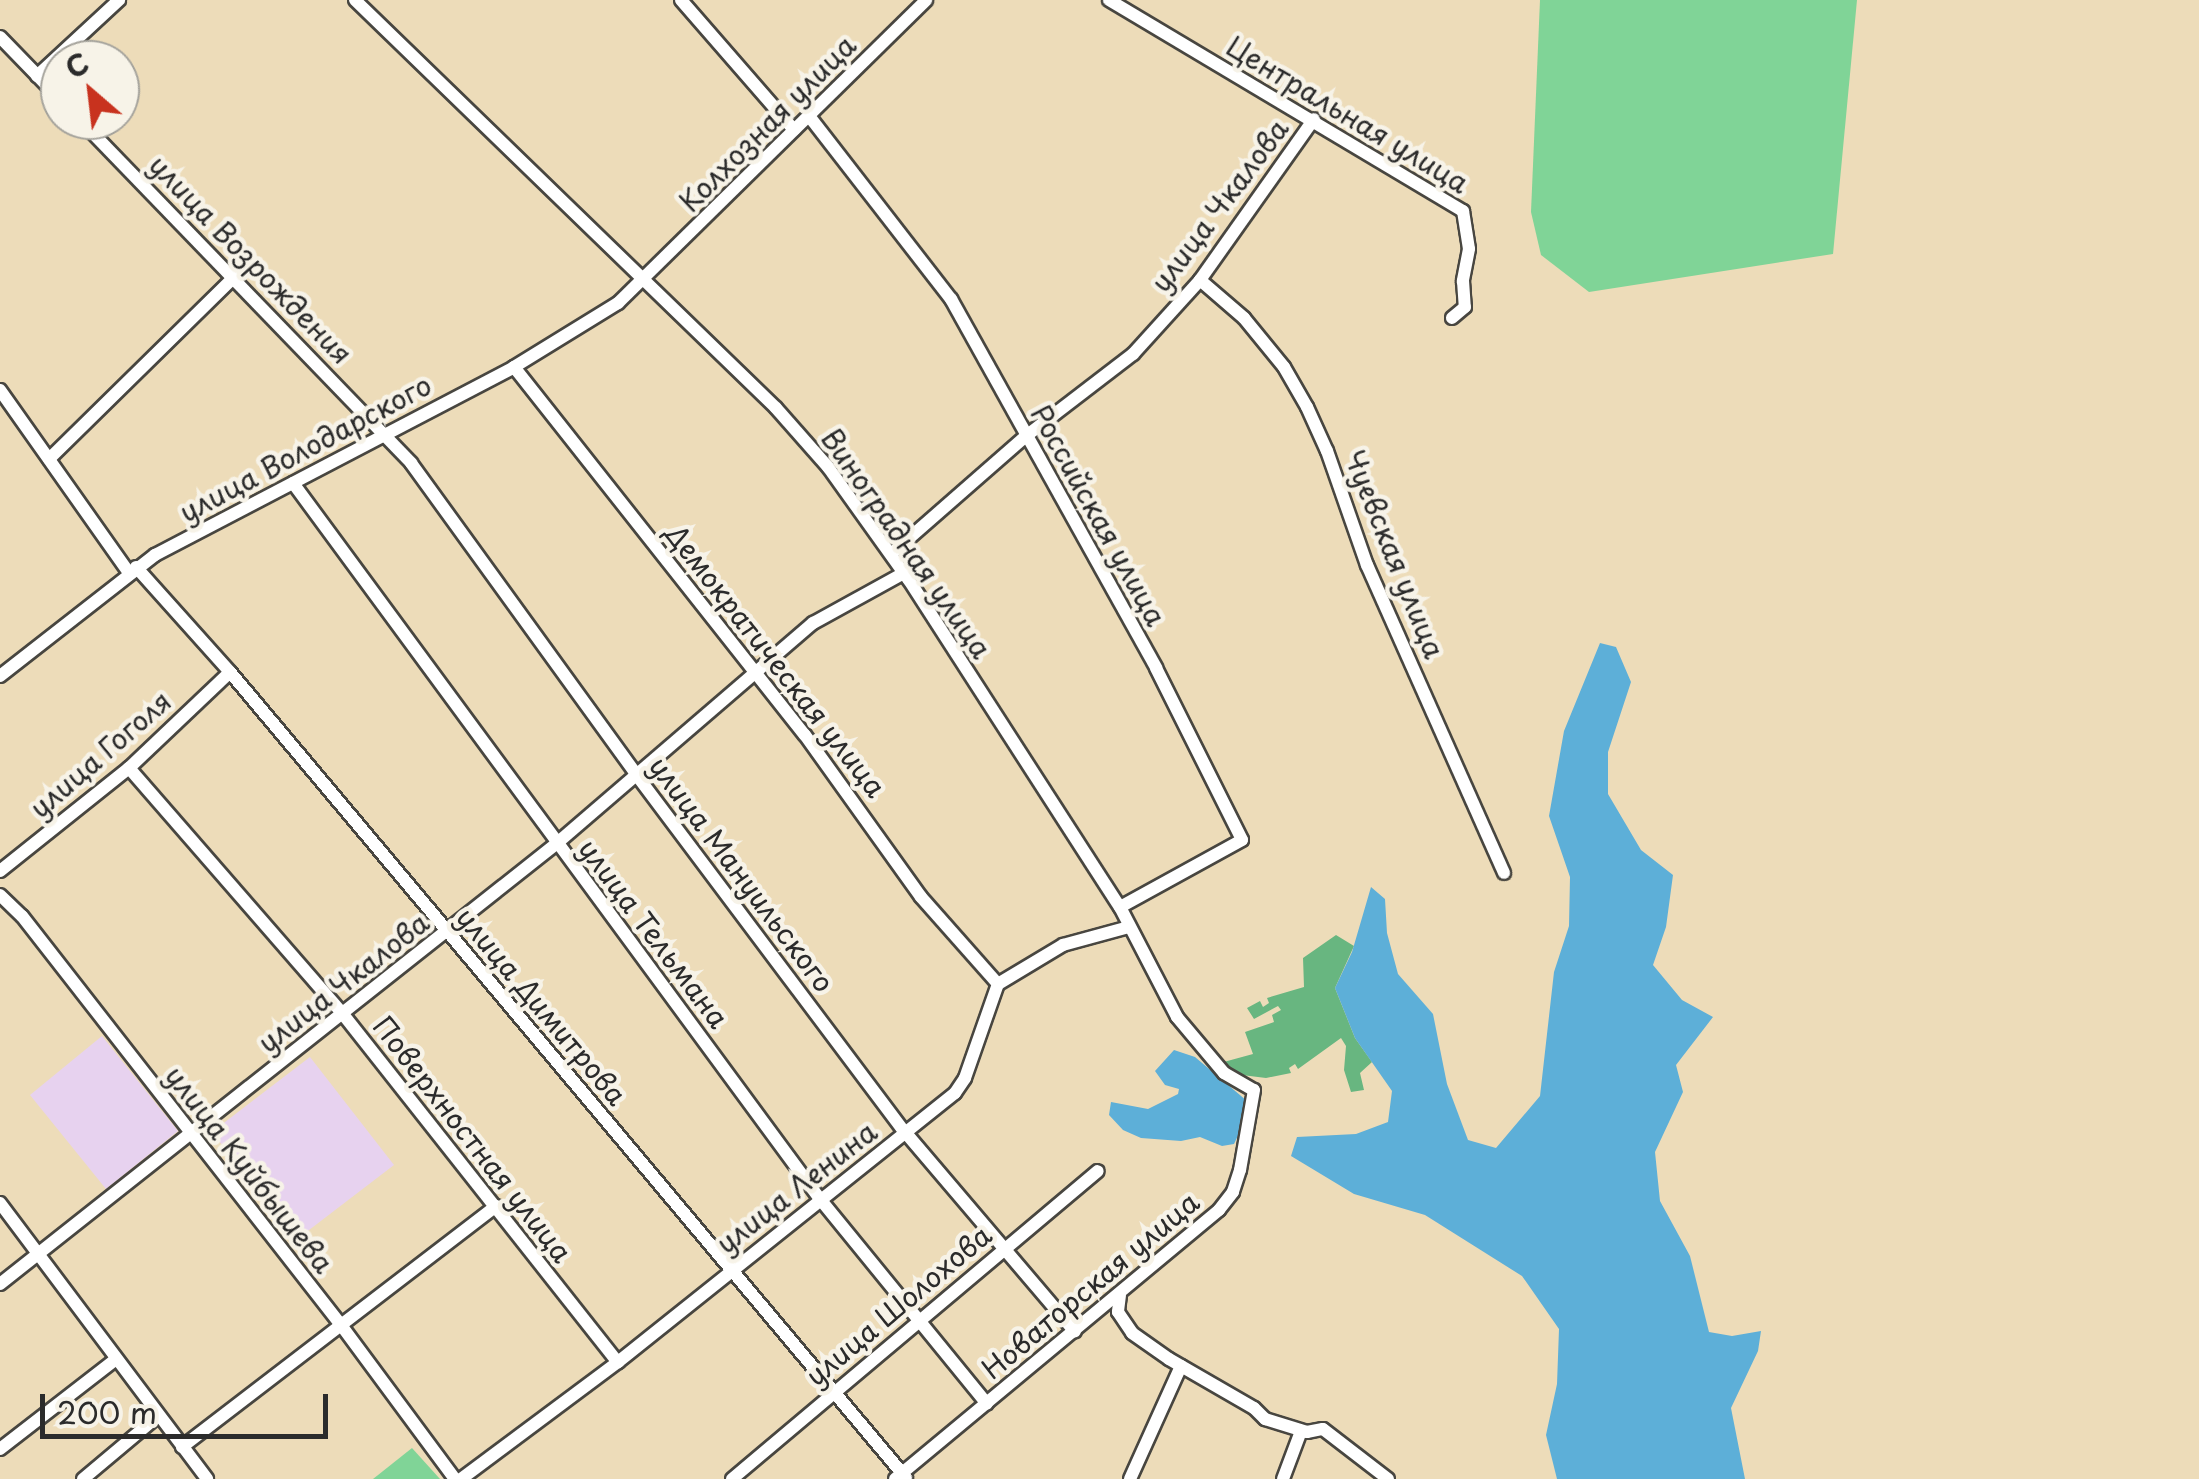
<!DOCTYPE html>
<html>
<head>
<meta charset="utf-8">
<style>
  body { margin:0 }
  #map { position:relative; width:2199px; height:1479px; overflow:hidden; background:#eddcb9; font-family:"Playpen Sans",sans-serif }
  div>[style] { position:absolute }
  .built>* { inset:0; background:#e7d2ef }
  .green>* { inset:0; background:#80d497 }
  .forest>* { inset:0; background:#68b680 }
  .water>* { inset:0; background:#5dafd8 }
  .roads { filter:drop-shadow(2px 0 #484640) drop-shadow(-2px 0 #484640) drop-shadow(0 2px #484640) drop-shadow(0 -2px #484640) }
  .minor>* { height:12px; margin:-6px; padding:0 6px; transform-origin:6px; border-radius:6px; background:#fff }
  span { translate:-50% -50%; white-space:nowrap; text-align:center; line-height:1.15; -webkit-text-stroke:9px #f7f3e8; paint-order:stroke }
  .street-label { font-size:28px; color:#2b2b2b }
  .north { position:absolute; left:40px; top:40px; width:100px; height:100px; box-sizing:border-box; background:#f7f3e8; border:2px solid #a5a39c; border-radius:50%; rotate:332deg; font-size:28px; font-weight:700; line-height:40px; text-align:center; color:#2b2b2b }
  .north::after { content:''; display:block; margin:auto; width:35px; height:45px; background:#c8321e; clip-path:polygon(50% 0,100% 100%,50% 72%,0 100%) }
  .scale { position:absolute; left:40px; top:1394px; width:288px; height:45px; box-sizing:border-box; border:5px solid #2b2b2b; border-top:0; padding-left:12px; font-size:30px; line-height:35px; white-space:nowrap; color:#2b2b2b; -webkit-text-stroke:8px #f7f3e8; paint-order:stroke }
</style>
</head>
<body>
<div id="map">
  <div class="built">
    <i style="clip-path:polygon(102px 1036px,178px 1131px,106px 1189px,30px 1095px)"></i>
    <i style="clip-path:polygon(310px 1057px,394px 1165px,296px 1240px,212px 1132px)"></i>
  </div>
  <div class="green">
    <i style="clip-path:polygon(1540px 0,1857px 0,1833px 254px,1589px 292px,1541px 255px,1531px 212px)"></i>
    <i style="clip-path:polygon(412px 1448px,440px 1479px,373px 1479px)"></i>
  </div>
  <div class="forest">
    <i style="clip-path:polygon(1336px 935px,1354px 946px,1335px 988px,1355px 1038px,1372px 1062px,1360px 1073px,1364px 1090px,1351px 1092px,1344px 1070px,1346px 1046px,1341px 1038px,1298px 1069px,1295px 1064px,1289px 1068px,1291px 1073px,1266px 1078px,1242px 1075px,1220px 1063px,1253px 1054px,1245px 1032px,1274px 1022px,1272px 1015px,1281px 1010px,1278px 1006px,1254px 1019px,1247px 1008px,1260px 1001px,1263px 1007px,1269px 1003px,1267px 998px,1304px 987px,1303px 958px)"></i>
  </div>
  <div class="water">
    <i style="clip-path:polygon(1600px 643px,1616px 647px,1631px 682px,1608px 752px,1608px 794px,1641px 850px,1673px 875px,1666px 927px,1653px 965px,1682px 1000px,1713px 1017px,1676px 1065px,1683px 1092px,1655px 1152px,1660px 1201px,1690px 1256px,1709px 1332px,1732px 1336px,1761px 1331px,1758px 1351px,1731px 1408px,1745px 1479px,1557px 1479px,1546px 1435px,1557px 1384px,1559px 1329px,1522px 1276px,1425px 1215px,1354px 1194px,1291px 1156px,1297px 1137px,1356px 1134px,1388px 1122px,1392px 1091px,1355px 1038px,1335px 988px,1352px 952px,1371px 887px,1385px 899px,1387px 933px,1398px 974px,1433px 1014px,1447px 1084px,1468px 1140px,1496px 1148px,1540px 1096px,1554px 972px,1569px 926px,1570px 877px,1549px 816px,1564px 731px)"></i>
    <i style="clip-path:polygon(1174px 1050px,1195px 1057px,1247px 1101px,1247px 1117px,1234px 1144px,1222px 1146px,1200px 1137px,1181px 1141px,1141px 1138px,1123px 1130px,1109px 1115px,1111px 1102px,1148px 1109px,1178px 1094px,1179px 1089px,1165px 1085px,1155px 1071px)"></i>
  </div>
  <div class="roads">
    <div class="minor">
      <i style="left:355px;top:0;width:586px;rotate:44.1deg"></i>
      <i style="left:776px;top:408px;width:79px;rotate:48.6deg"></i>
      <i style="left:828px;top:467px;width:139px;rotate:54.4deg"></i>
      <i style="left:909px;top:580px;width:389px;rotate:57.2deg"></i>
      <i style="left:1120px;top:907px;width:124px;rotate:62.6deg"></i>
      <i style="left:1177px;top:1017px;width:73px;rotate:50deg"></i>
      <i style="left:1224px;top:1073px;width:34px;rotate:30deg"></i>
      <i style="left:1254px;top:1090px;width:81px;rotate:99.9deg"></i>
      <i style="left:1240px;top:1170px;width:23px;rotate:108deg"></i>
      <i style="left:1233px;top:1192px;width:23px;rotate:128deg"></i>
      <i style="left:1219px;top:1210px;width:421px;rotate:140.3deg"></i>
      <i style="left:681px;top:0;width:172px;rotate:49deg"></i>
      <i style="left:1109px;top:0;width:412px;rotate:30.8deg"></i>
      <i style="left:1463px;top:211px;width:38px;rotate:81deg"></i>
      <i style="left:1469px;top:249px;width:33px;rotate:101deg"></i>
      <i style="left:1463px;top:281px;width:26px;rotate:86deg"></i>
      <i style="left:1465px;top:307px;width:17px;rotate:140deg"></i>
      <i style="left:0;top:37px;width:86px;rotate:45.9deg"></i>
      <i style="left:37px;top:76px;width:112px;rotate:-42.8deg"></i>
      <i style="left:809px;top:116px;width:232px;rotate:52.2deg"></i>
      <i style="left:951px;top:299px;width:422px;rotate:60.9deg"></i>
      <i style="left:1156px;top:668px;width:192px;rotate:63.4deg"></i>
      <i style="left:1242px;top:840px;width:139px;rotate:151.2deg"></i>
      <i style="left:80px;top:120px;width:477px;rotate:46deg"></i>
      <i style="left:411px;top:463px;width:387px;rotate:54.1deg"></i>
      <i style="left:638px;top:777px;width:444px;rotate:53.1deg"></i>
      <i style="left:905px;top:1132px;width:262px;rotate:49.6deg"></i>
      <i style="left:1200px;top:280px;width:58px;rotate:40.8deg"></i>
      <i style="left:1244px;top:318px;width:63px;rotate:50.8deg"></i>
      <i style="left:1284px;top:367px;width:46px;rotate:60.1deg"></i>
      <i style="left:1307px;top:407px;width:48px;rotate:65.6deg"></i>
      <i style="left:1327px;top:451px;width:121px;rotate:70.7deg"></i>
      <i style="left:1367px;top:565px;width:337px;rotate:66deg"></i>
      <i style="left:514px;top:367px;width:469px;rotate:51.7deg"></i>
      <i style="left:805px;top:735px;width:199px;rotate:54.4deg"></i>
      <i style="left:921px;top:897px;width:116px;rotate:48.5deg"></i>
      <i style="left:0;top:390px;width:224px;rotate:54.8deg"></i>
      <i style="left:49px;top:459px;width:260px;rotate:-44.5deg"></i>
      <i style="left:293px;top:483px;width:889px;rotate:53.65deg"></i>
      <i style="left:820px;top:1199px;width:264px;rotate:50.8deg"></i>
      <i style="left:891px;top:554px;width:179px;rotate:-41.2deg"></i>
      <i style="left:1026px;top:436px;width:135px;rotate:-37.5deg"></i>
      <i style="left:1133px;top:354px;width:100px;rotate:-47.8deg"></i>
      <i style="left:1200px;top:280px;width:197px;rotate:-54.7deg"></i>
      <i style="left:136px;top:567px;width:141px;rotate:48.2deg"></i>
      <i style="left:230px;top:672px;width:1052px;rotate:50.01deg"></i>
      <i style="left:0;top:676px;width:197px;rotate:-38deg"></i>
      <i style="left:155px;top:555px;width:405px;rotate:-27.6deg"></i>
      <i style="left:514px;top:367px;width:122px;rotate:-31.6deg"></i>
      <i style="left:618px;top:303px;width:432px;rotate:-44.5deg"></i>
      <i style="left:129px;top:768px;width:325px;rotate:49deg"></i>
      <i style="left:342px;top:1013px;width:445px;rotate:51.7deg"></i>
      <i style="left:0;top:871px;width:165px;rotate:-38.6deg"></i>
      <i style="left:129px;top:768px;width:139px;rotate:-43.5deg"></i>
      <i style="left:0;top:895px;width:30px;rotate:44deg"></i>
      <i style="left:22px;top:916px;width:519px;rotate:52.05deg"></i>
      <i style="left:341px;top:1325px;width:192px;rotate:53.5deg"></i>
      <i style="left:0;top:1203px;width:345px;rotate:53.1deg"></i>
      <i style="left:0;top:1284px;width:709px;rotate:-38.36deg"></i>
      <i style="left:556px;top:844px;width:339px;rotate:-40.7deg"></i>
      <i style="left:813px;top:623px;width:104px;rotate:-28.8deg"></i>
      <i style="left:1120px;top:1295px;width:17px;rotate:97deg"></i>
      <i style="left:1118px;top:1312px;width:25px;rotate:56deg"></i>
      <i style="left:1132px;top:1333px;width:45px;rotate:35.1deg"></i>
      <i style="left:1169px;top:1359px;width:98px;rotate:30deg"></i>
      <i style="left:1254px;top:1408px;width:16px;rotate:45deg"></i>
      <i style="left:1265px;top:1419px;width:44px;rotate:17.2deg"></i>
      <i style="left:1307px;top:1432px;width:16px;rotate:-11deg"></i>
      <i style="left:1323px;top:1429px;width:82px;rotate:37.6deg"></i>
      <i style="left:182px;top:1447px;width:396px;rotate:-37.5deg"></i>
      <i style="left:0;top:1449px;width:147px;rotate:-37.8deg"></i>
      <i style="left:83px;top:1479px;width:98px;rotate:-40deg"></i>
      <i style="left:461px;top:1479px;width:196px;rotate:-36.7deg"></i>
      <i style="left:618px;top:1362px;width:431px;rotate:-38.6deg"></i>
      <i style="left:955px;top:1093px;width:18px;rotate:-56deg"></i>
      <i style="left:965px;top:1078px;width:100px;rotate:-70.7deg"></i>
      <i style="left:998px;top:984px;width:76px;rotate:-31deg"></i>
      <i style="left:1063px;top:945px;width:68px;rotate:-15.3deg"></i>
      <i style="left:732px;top:1479px;width:478px;rotate:-40.1deg"></i>
      <i style="left:1130px;top:1479px;width:124px;rotate:-65.7deg"></i>
      <i style="left:1283px;top:1479px;width:51px;rotate:-69.4deg"></i>
    </div>
  </div>
  <div class="street-label">
    <span style="left:1348px;top:114px;rotate:31deg">Центральная улица</span>
    <span style="left:767px;top:123px;rotate:-45deg">Колхозная улица</span>
    <span style="left:1219px;top:205px;rotate:-53deg">улица Чкалова</span>
    <span style="left:251px;top:259px;rotate:46deg">улица Возрождения</span>
    <span style="left:305px;top:448px;rotate:-28deg">улица Володарского</span>
    <span style="left:1099px;top:515px;rotate:61deg">Российская улица</span>
    <span style="left:907px;top:543px;rotate:55deg">Виноградная улица</span>
    <span style="left:1395px;top:554px;rotate:68deg">Чуевская улица</span>
    <span style="left:776px;top:660px;rotate:52deg">Демократическая улица</span>
    <span style="left:100px;top:754px;rotate:-41deg">улица Гоголя</span>
    <span style="left:742px;top:874px;rotate:53deg">улица Мануильского</span>
    <span style="left:654px;top:933px;rotate:53deg">улица Тельмана</span>
    <span style="left:343px;top:982px;rotate:-38deg">улица Чкалова</span>
    <span style="left:542px;top:1006px;rotate:50deg">улица Димитрова</span>
    <span style="left:473px;top:1139px;rotate:52deg">Поверхностная улица</span>
    <span style="left:250px;top:1169px;rotate:52deg">улица Куйбышева</span>
    <span style="left:796px;top:1187px;rotate:-38deg">улица Ленина</span>
    <span style="left:1090px;top:1285px;rotate:-40deg">Новаторская улица</span>
    <span style="left:898px;top:1305px;rotate:-40deg">улица Шолохова</span>
  </div>
  <div class="north">С</div>
  <div class="scale">200 m</div>
</div>
</body>
</html>
